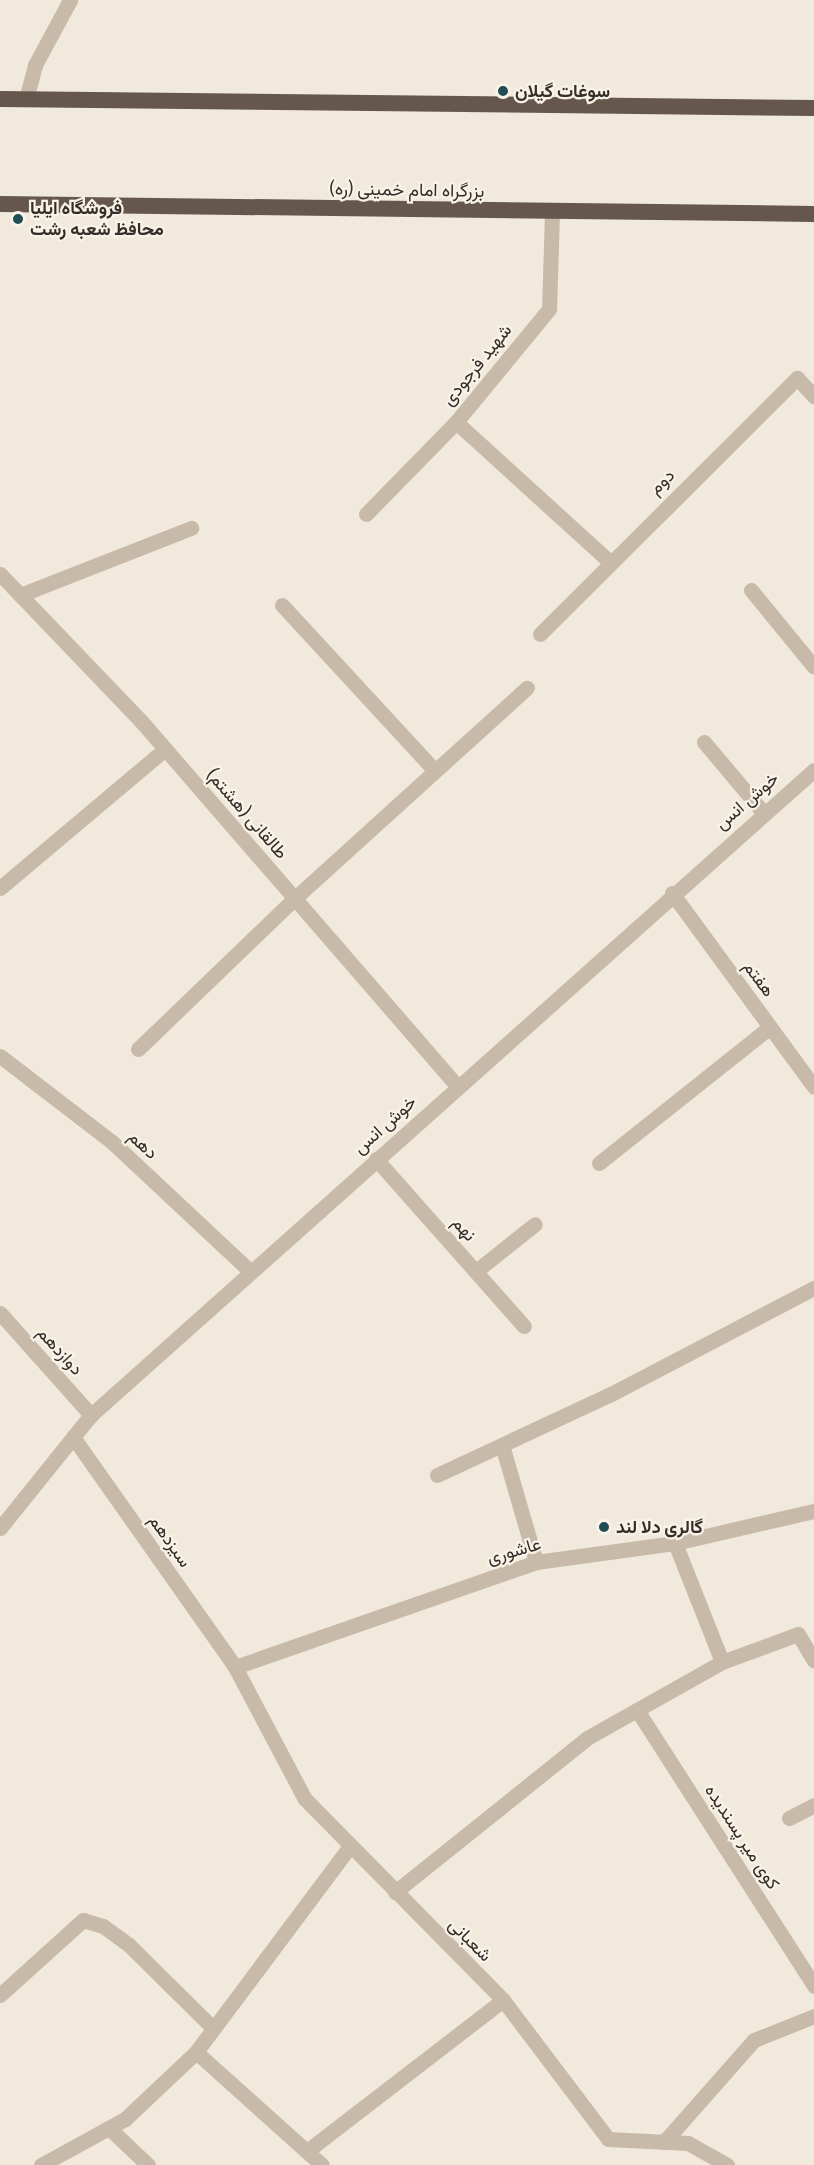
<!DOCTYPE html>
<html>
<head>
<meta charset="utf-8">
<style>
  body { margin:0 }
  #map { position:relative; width:814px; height:2165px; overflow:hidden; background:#f0e9dc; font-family:"Fira Sans Condensed",Vazirmatn,sans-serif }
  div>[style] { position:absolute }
  .service>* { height:15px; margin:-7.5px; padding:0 7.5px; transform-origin:7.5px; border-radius:7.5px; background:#c8baa9 }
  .minor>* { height:15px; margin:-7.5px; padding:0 7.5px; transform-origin:7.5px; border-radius:7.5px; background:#c8baa9 }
  .trunk>* { height:16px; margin:-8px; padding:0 8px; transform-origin:8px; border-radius:8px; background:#66574d }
  .dots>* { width:16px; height:16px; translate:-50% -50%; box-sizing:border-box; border:3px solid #f8f2e8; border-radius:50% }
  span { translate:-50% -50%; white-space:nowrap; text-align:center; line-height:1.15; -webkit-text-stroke:4.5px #f8f2e8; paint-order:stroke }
  .poi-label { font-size:18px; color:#352e28; font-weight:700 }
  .left { translate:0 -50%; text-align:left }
  .street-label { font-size:18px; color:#352e28 }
</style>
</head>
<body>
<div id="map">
  <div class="service">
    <i style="left:456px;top:422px;width:207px;rotate:42.3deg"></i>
    <i style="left:366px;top:514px;width:129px;rotate:-45.6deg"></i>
    <i style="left:456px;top:422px;width:146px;rotate:-50.5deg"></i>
    <i style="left:549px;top:309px;width:98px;rotate:-88.2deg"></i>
    <i style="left:751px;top:590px;width:99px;rotate:50.7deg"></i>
    <i style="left:20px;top:595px;width:184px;rotate:-21.4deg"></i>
    <i style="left:282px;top:605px;width:224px;rotate:47.3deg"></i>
    <i style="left:540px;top:634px;width:363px;rotate:-44.9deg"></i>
    <i style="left:797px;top:378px;width:25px;rotate:47deg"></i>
    <i style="left:0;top:888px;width:216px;rotate:-40.1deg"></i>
    <i style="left:672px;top:893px;width:240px;rotate:53.8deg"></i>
    <i style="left:138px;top:1049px;width:218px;rotate:-43.9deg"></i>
    <i style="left:295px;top:898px;width:313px;rotate:-42.2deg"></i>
    <i style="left:0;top:1056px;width:141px;rotate:37.5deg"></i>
    <i style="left:112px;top:1142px;width:190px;rotate:43.1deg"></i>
    <i style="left:376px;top:1159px;width:223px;rotate:48.5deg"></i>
    <i style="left:599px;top:1163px;width:218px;rotate:-38.5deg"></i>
    <i style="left:476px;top:1271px;width:75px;rotate:-38.5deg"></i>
    <i style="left:502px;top:1445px;width:122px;rotate:73.8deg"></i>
    <i style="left:437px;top:1475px;width:192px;rotate:-25deg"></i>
    <i style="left:611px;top:1394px;width:229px;rotate:-27.6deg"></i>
    <i style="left:675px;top:1543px;width:128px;rotate:68.4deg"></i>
    <i style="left:637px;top:1710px;width:328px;rotate:57.3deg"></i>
    <i style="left:789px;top:1818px;width:28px;rotate:-27deg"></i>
    <i style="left:395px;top:1892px;width:246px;rotate:-38.7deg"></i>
    <i style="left:587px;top:1738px;width:155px;rotate:-29.4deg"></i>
    <i style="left:722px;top:1662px;width:81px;rotate:-20.2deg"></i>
    <i style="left:798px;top:1634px;width:31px;rotate:59deg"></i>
    <i style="left:0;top:1995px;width:112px;rotate:-42.1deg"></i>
    <i style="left:83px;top:1920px;width:21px;rotate:17deg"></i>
    <i style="left:103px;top:1926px;width:32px;rotate:36deg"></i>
    <i style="left:129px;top:1945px;width:118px;rotate:44.7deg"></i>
    <i style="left:196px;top:2052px;width:169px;rotate:41.9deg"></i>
    <i style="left:109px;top:2128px;width:54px;rotate:43.5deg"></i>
    <i style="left:664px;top:2142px;width:136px;rotate:-48.6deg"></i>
    <i style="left:754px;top:2040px;width:65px;rotate:-21.8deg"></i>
    <i style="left:307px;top:2151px;width:247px;rotate:-37.6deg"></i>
  </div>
  <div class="minor">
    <i style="left:26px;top:99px;width:35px;rotate:-75deg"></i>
    <i style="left:35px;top:65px;width:74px;rotate:-61.7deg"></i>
    <i style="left:0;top:574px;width:204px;rotate:46.2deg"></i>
    <i style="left:141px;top:721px;width:483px;rotate:49.1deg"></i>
    <i style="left:704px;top:742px;width:92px;rotate:49.9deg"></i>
    <i style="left:0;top:1313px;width:137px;rotate:48.3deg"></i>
    <i style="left:73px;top:1437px;width:281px;rotate:54.8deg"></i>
    <i style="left:235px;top:1667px;width:149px;rotate:62.1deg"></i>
    <i style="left:305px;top:1799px;width:282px;rotate:45.4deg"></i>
    <i style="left:503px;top:2000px;width:174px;rotate:52.9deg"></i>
    <i style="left:608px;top:2139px;width:80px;rotate:2.9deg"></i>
    <i style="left:688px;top:2143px;width:45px;rotate:29.4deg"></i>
    <i style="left:0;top:1528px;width:145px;rotate:-51.2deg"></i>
    <i style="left:91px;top:1415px;width:969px;rotate:-41.74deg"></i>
    <i style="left:235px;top:1667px;width:319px;rotate:-19.2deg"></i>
    <i style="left:536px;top:1562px;width:140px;rotate:-7.8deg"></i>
    <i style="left:675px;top:1543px;width:143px;rotate:-13deg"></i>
    <i style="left:41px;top:2165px;width:96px;rotate:-28.7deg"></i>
    <i style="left:125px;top:2119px;width:98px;rotate:-43.3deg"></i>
    <i style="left:196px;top:2052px;width:257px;rotate:-53.2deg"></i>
  </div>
  <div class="trunk">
    <i style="left:0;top:99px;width:814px;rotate:0.63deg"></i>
    <i style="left:0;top:204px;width:814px;rotate:0.7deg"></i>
  </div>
  <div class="dots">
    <i style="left:503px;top:91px;background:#204d54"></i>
    <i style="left:18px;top:219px;background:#204d54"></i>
    <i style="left:604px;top:1527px;background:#204d54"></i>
  </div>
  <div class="poi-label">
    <span class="left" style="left:515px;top:91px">سوغات گیلان</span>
    <span class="left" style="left:30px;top:219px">فروشگاه ایلیا<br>محافظ شعبه رشت</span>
    <span class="left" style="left:616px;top:1527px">گالری دلا لند</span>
  </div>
  <div class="street-label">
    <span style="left:407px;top:190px;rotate:1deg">بزرگراه امام خمینی (ره)</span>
    <span style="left:477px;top:365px;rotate:-51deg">شهید فرجودی</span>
    <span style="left:662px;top:482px;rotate:-44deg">دوم</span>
    <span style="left:747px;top:801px;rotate:-41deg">خوش انس</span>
    <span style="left:247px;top:814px;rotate:49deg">طالقانی (هشتم)</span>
    <span style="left:759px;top:979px;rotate:54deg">هفتم</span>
    <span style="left:385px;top:1125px;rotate:-42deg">خوش انس</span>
    <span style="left:143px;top:1145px;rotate:43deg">دهم</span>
    <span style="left:464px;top:1229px;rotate:48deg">نهم</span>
    <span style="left:60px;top:1351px;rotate:48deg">دوازدهم</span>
    <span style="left:170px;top:1541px;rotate:55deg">سیزدهم</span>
    <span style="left:514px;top:1551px;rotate:-16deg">عاشوری</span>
    <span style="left:742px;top:1837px;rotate:57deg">کوی میر پسندیده</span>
    <span style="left:470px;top:1940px;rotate:45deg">شعبانی</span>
  </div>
</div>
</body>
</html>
